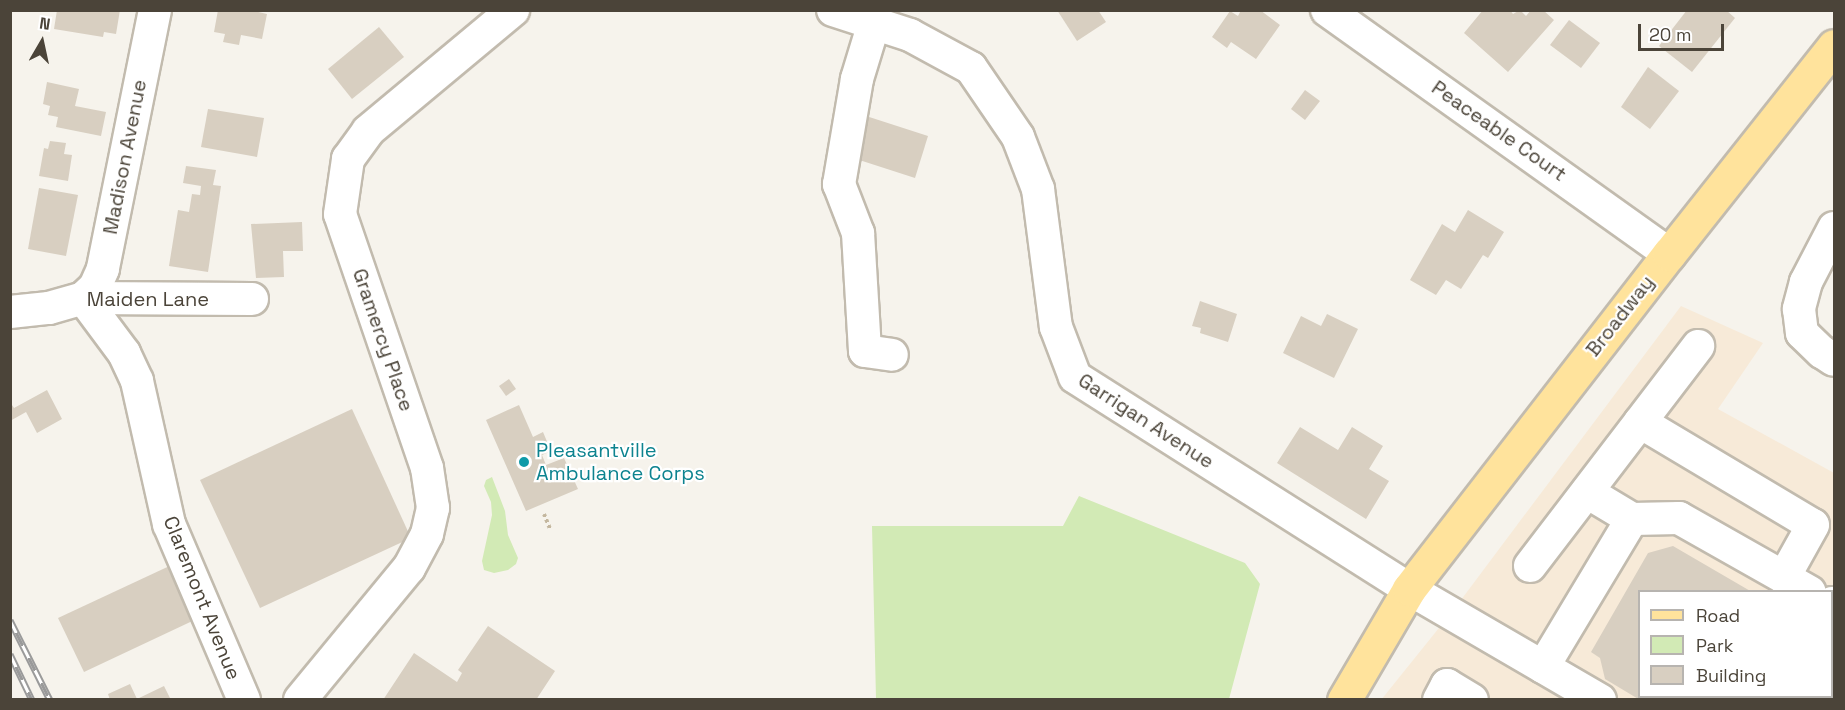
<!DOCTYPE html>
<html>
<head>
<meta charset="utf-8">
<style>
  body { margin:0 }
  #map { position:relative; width:1845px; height:710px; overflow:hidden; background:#f6f3ec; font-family:"Space Grotesk",sans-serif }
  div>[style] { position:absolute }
  .commercial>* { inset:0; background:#f7ead8 }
  .green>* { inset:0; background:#d2eab5 }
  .building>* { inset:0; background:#d8cfc1 }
  .path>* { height:4px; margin-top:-2px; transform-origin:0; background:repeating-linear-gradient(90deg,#c4b79f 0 3px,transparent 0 6px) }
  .roads { filter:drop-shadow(2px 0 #c2bbae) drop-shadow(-2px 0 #c2bbae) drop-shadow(0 2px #c2bbae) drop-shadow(0 -2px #c2bbae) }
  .minor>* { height:32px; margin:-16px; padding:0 16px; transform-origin:16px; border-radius:16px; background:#fff }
  .major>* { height:33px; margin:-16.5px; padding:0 16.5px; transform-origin:16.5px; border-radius:16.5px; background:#ffe39c }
  .rail>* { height:7px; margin-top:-3.5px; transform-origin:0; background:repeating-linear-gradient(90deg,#fff 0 14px,#9a9a9a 0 28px); box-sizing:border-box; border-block:2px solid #9a9a9a }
  .dots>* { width:16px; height:16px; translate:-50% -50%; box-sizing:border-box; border:3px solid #fff; border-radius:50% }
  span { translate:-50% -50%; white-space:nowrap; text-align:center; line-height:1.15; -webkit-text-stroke:4.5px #fff; paint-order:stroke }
  .street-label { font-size:20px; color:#4b4439 }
  .culture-label { font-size:20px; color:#0d838f }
  .left { translate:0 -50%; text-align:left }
  .frame { position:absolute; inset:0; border:12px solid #4b4439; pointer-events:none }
  .legend { position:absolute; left:1638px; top:590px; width:195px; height:108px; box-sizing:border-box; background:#fff; border:2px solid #b7b4b0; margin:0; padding:8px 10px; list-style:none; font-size:18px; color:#4b4439 }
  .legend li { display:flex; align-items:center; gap:12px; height:30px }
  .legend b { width:30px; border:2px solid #b7b4b0 }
  .north { position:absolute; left:12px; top:12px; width:60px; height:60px; -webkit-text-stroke:4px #fff; paint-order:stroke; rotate:9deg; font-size:16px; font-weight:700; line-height:24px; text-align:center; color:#4b4439 }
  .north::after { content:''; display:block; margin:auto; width:21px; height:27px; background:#4b4439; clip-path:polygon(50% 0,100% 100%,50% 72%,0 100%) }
  .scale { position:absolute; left:1638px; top:24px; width:86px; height:27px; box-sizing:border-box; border:3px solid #4b4439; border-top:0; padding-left:8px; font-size:18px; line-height:21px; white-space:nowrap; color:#4b4439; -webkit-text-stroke:4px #fff; paint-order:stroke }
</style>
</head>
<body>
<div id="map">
  <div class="commercial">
    <i style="clip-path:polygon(evenodd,1681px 306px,1763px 343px,1718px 409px,1834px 473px,1834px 582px,1832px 587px,1834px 589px,1834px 699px,1381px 700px,1455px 608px,1681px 306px,1640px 592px,1832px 592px,1832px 696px,1640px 696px,1640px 592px)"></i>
  </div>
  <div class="green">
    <i style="clip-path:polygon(492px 477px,505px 511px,508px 535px,518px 558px,516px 564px,508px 570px,494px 573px,484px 570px,482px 561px,492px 515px,491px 502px,484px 486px,486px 480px)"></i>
    <i style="clip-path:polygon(1079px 496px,1245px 563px,1260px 584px,1229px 699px,876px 699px,872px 526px,1063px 526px)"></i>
  </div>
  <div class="building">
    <i style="clip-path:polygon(57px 10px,120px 10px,116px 34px,104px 32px,103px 37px,54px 29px)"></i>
    <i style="clip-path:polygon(218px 10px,249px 10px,267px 14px,262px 39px,241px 35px,239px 45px,223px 42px,225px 34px,214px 32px)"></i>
    <i style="clip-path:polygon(1057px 10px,1098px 10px,1106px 22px,1077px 41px)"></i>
    <i style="clip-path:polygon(1241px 10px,1260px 10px,1280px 25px,1256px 59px,1231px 42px,1227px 48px,1212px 37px,1230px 11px,1238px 16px)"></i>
    <i style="clip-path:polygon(1483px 10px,1510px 10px,1513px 14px,1520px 10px,1526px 16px,1531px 10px,1543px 10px,1554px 20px,1508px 72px,1464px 33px)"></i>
    <i style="clip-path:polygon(1687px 10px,1726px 10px,1735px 18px,1692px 72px,1659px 46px)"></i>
    <i style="clip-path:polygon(1569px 20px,1600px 43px,1581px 68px,1550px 45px)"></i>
    <i style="clip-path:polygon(379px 27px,404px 57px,352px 99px,328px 69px)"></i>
    <i style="clip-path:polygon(1648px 67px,1679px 91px,1650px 129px,1621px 107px)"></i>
    <i style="clip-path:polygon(47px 82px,79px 89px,75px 106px,106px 112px,101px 136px,56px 127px,58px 117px,48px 115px,50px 106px,43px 104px)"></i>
    <i style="clip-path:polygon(1305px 90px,1320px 101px,1305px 120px,1291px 109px)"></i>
    <i style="clip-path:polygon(208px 109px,264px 118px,257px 157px,201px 147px)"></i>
    <i style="clip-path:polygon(863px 115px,928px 136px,915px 178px,850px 157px)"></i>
    <i style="clip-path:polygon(50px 141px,66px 143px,64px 154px,72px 155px,68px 181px,39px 176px,44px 148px,48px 149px)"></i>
    <i style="clip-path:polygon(186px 166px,216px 170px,213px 185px,221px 186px,208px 272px,169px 266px,178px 210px,189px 212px,192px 194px,200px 195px,201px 186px,183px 183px)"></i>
    <i style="clip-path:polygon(39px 188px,78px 195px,66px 256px,28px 249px)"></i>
    <i style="clip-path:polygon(1468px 210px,1504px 232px,1488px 258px,1483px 255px,1461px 289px,1446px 280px,1436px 295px,1410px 280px,1442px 224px,1455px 232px)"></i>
    <i style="clip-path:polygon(302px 222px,303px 251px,283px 251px,284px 277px,256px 278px,251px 224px)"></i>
    <i style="clip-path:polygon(1200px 301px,1237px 314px,1228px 342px,1200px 333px,1201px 328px,1192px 326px)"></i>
    <i style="clip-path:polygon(1327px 314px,1358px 329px,1334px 378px,1283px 353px,1301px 316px,1321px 326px)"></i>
    <i style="clip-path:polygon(509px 379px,516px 389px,506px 396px,499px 386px)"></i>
    <i style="clip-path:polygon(47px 390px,62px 419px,37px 433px,26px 412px,10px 421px,10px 402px,14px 408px)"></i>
    <i style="clip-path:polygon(519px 405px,533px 437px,543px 432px,551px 451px,542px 455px,546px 465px,564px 458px,578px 489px,526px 511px,486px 420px)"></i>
    <i style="clip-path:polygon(352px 409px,411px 538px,260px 608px,200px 480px)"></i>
    <i style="clip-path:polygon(1300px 427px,1338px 450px,1352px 427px,1383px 446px,1369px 469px,1389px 481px,1366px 519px,1277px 463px)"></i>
    <i style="clip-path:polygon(1673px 546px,1752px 592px,1640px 592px,1640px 696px,1832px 696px,1832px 637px,1834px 639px,1834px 700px,1640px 700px,1605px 679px,1600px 658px,1591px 652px,1648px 553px)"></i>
    <i style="clip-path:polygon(178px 562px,203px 616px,84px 672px,58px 618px)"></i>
    <i style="clip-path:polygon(488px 626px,555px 671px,536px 700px,383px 700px,414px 653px,457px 682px,462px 673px,458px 670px)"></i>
    <i style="clip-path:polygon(130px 684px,137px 699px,164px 686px,171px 700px,110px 700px,108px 694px)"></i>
  </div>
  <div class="path">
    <i style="left:544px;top:514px;width:16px;rotate:68deg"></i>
  </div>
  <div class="roads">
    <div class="minor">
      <i style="left:155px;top:10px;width:264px;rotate:101.4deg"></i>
      <i style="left:103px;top:269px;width:20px;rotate:114deg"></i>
      <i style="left:95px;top:287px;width:16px;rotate:137deg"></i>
      <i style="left:83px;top:298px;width:69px;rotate:53.3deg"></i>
      <i style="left:124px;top:353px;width:31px;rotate:65deg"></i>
      <i style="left:137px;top:381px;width:147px;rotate:77.4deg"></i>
      <i style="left:169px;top:524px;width:191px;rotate:66.9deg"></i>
      <i style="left:833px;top:10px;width:81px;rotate:18deg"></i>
      <i style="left:910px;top:35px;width:69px;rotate:28.4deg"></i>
      <i style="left:971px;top:68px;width:83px;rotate:55.7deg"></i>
      <i style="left:1018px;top:137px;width:56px;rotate:69deg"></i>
      <i style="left:1038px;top:189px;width:139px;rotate:82.6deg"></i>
      <i style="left:1056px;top:327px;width:53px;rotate:69.2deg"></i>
      <i style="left:1075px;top:377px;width:396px;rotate:32.4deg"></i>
      <i style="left:1409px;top:589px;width:221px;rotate:30.2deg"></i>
      <i style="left:1327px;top:10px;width:420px;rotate:35.5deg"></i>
      <i style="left:874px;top:23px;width:59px;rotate:106.9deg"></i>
      <i style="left:857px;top:79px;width:107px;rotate:99.7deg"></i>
      <i style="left:839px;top:184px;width:53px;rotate:68.8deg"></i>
      <i style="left:858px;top:233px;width:118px;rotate:86.6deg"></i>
      <i style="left:865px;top:351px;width:27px;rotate:8deg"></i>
      <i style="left:1834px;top:228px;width:61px;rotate:117.4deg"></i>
      <i style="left:1806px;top:282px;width:28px;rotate:105deg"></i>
      <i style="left:1799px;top:309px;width:24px;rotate:83deg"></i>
      <i style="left:1802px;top:333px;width:28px;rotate:44deg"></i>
      <i style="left:1822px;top:352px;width:14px;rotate:34deg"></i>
      <i style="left:10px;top:312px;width:39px;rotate:-6deg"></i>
      <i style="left:49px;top:308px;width:35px;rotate:-16deg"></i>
      <i style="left:83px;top:298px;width:169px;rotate:0.3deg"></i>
      <i style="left:1640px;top:422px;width:201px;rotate:30.8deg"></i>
      <i style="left:1813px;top:525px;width:60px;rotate:119.1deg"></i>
      <i style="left:1587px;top:492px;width:52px;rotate:31deg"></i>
      <i style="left:1530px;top:566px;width:277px;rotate:-52.6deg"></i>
      <i style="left:1832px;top:603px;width:3px;rotate:45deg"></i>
      <i style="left:1543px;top:667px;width:173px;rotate:-59deg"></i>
      <i style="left:1632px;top:519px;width:47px;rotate:-1.2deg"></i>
      <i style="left:1679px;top:518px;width:150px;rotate:29.5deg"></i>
      <i style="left:300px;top:700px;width:171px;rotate:-50.5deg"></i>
      <i style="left:409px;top:568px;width:38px;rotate:-62deg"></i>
      <i style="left:427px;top:534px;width:27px;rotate:-77deg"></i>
      <i style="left:433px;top:508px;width:40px;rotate:-98.5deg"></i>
      <i style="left:427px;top:468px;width:268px;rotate:-108.9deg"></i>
      <i style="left:340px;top:214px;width:56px;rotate:-81.7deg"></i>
      <i style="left:348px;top:159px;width:34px;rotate:-54deg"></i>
      <i style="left:368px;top:131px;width:189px;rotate:-39.8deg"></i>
      <i style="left:1439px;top:700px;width:17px;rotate:-62deg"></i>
      <i style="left:1447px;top:685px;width:29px;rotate:31deg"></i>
    </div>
    <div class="major">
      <i style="left:1344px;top:700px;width:129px;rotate:-59.6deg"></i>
      <i style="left:1409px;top:589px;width:424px;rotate:-52.2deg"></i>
      <i style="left:1669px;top:254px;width:265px;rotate:-51.6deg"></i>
    </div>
  </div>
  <div class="rail">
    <i style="left:10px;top:620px;width:89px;rotate:63.4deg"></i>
    <i style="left:10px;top:654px;width:51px;rotate:64.4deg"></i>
  </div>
  <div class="dots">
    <i style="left:524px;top:462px;background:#0f9aa8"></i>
  </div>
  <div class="street-label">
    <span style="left:1499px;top:131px;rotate:35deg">Peaceable Court</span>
    <span style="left:125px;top:157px;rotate:-79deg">Madison Avenue</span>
    <span style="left:148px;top:299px">Maiden Lane</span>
    <span style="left:1620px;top:316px;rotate:-52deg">Broadway</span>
    <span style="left:383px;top:340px;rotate:71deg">Gramercy Place</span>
    <span style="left:1146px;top:421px;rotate:33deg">Garrigan Avenue</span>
    <span style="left:202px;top:598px;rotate:68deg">Claremont Avenue</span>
  </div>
  <div class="culture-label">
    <span class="left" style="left:536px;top:462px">Pleasantville<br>Ambulance Corps</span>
  </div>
  <div class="frame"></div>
  <ul class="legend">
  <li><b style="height:8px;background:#ffe39c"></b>Road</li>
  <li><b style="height:16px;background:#d2eab5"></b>Park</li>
  <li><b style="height:16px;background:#d8cfc1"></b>Building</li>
  </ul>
  <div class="north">N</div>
  <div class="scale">20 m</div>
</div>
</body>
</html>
